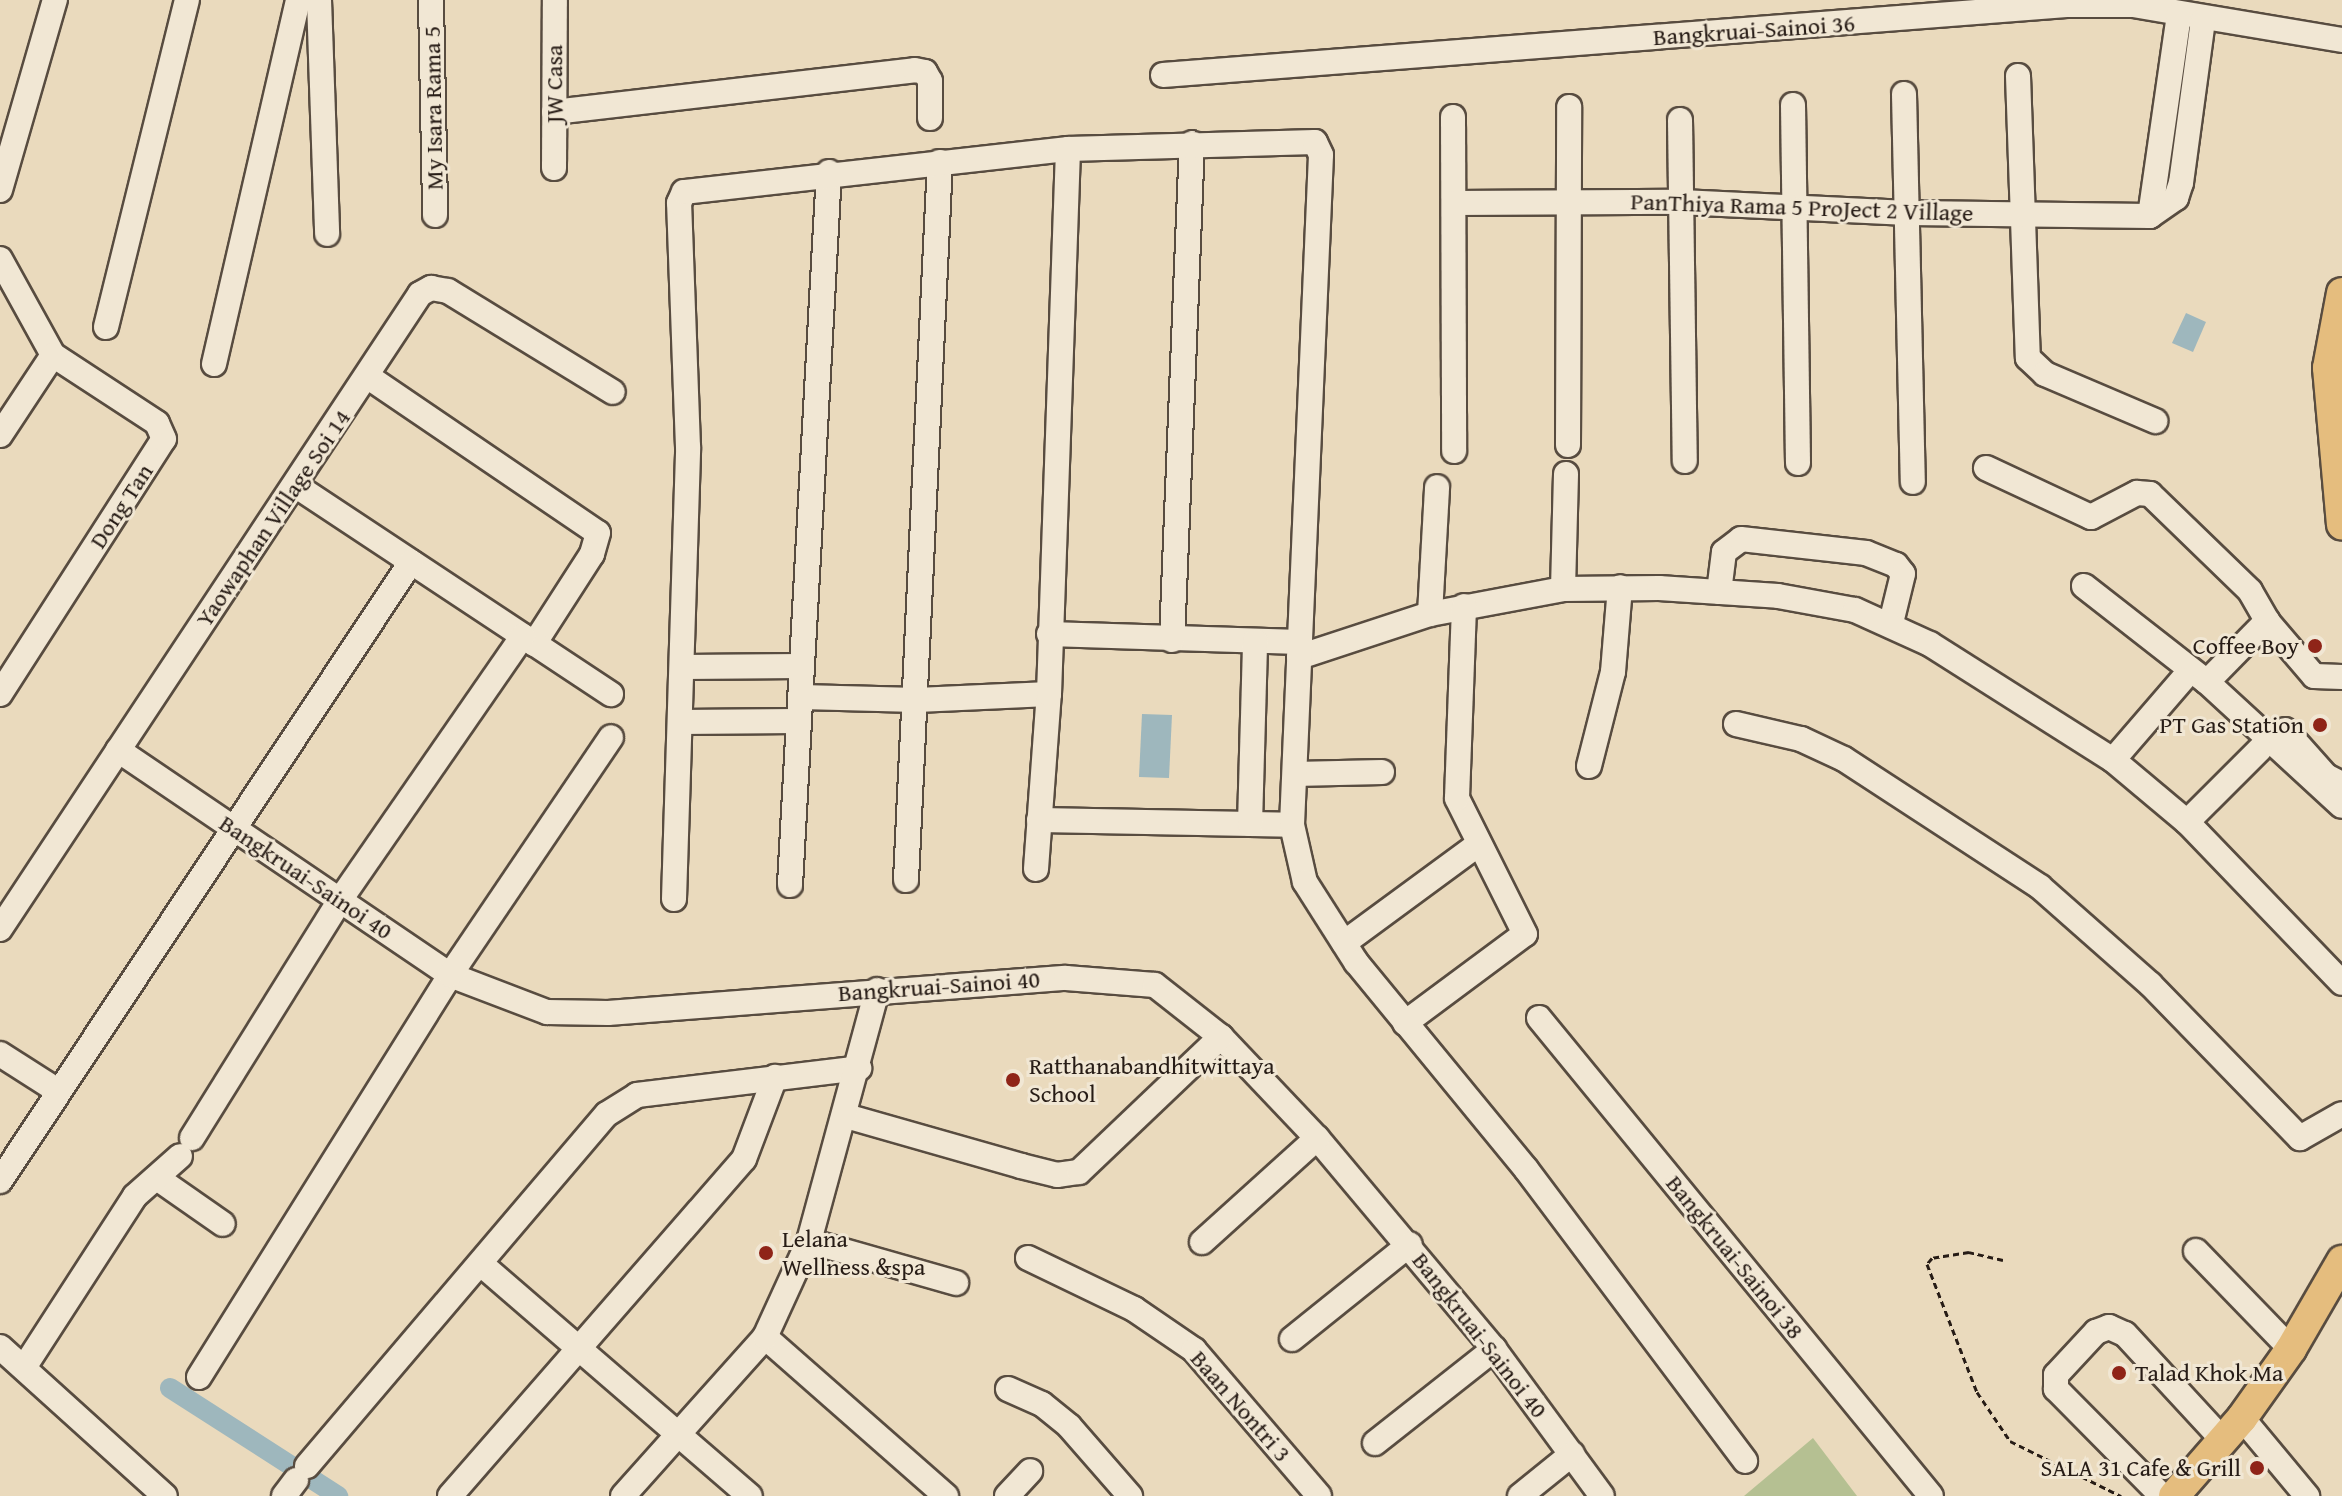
<!DOCTYPE html>
<html>
<head>
<meta charset="utf-8">
<style>
  body { margin:0 }
  #map { position:relative; width:2342px; height:1496px; overflow:hidden; background:#eadabd; font-family:"Gentium Book Plus",serif }
  div>[style] { position:absolute }
  .green>* { inset:0; background:#b5c092 }
  .water>* { inset:0; background:#9eb7bd }
  .canal>* { height:20px; margin:-10px; padding:0 10px; transform-origin:10px; border-radius:10px; background:#9eb7bd }
  .path>* { height:3px; margin-top:-1.5px; transform-origin:0; background:repeating-linear-gradient(90deg,#271c16 0 6px,transparent 0 10px) }
  .roads { filter:drop-shadow(2px 0 #584c40) drop-shadow(-2px 0 #584c40) drop-shadow(0 2px #584c40) drop-shadow(0 -2px #584c40) }
  .minor>* { height:24px; margin:-12px; padding:0 12px; transform-origin:12px; border-radius:12px; background:#f1e7d4 }
  .major>* { height:30px; margin:-15px; padding:0 15px; transform-origin:15px; border-radius:15px; background:#e5bd7e }
  .dots>* { width:22px; height:22px; translate:-50% -50%; box-sizing:border-box; border:4px solid #f1e7d4; border-radius:50% }
  span { translate:-50% -50%; white-space:nowrap; text-align:center; line-height:1.15; -webkit-text-stroke:6px #f1e7d4; paint-order:stroke }
  .street-label { font-size:24px; color:#271c16 }
  .poi-label { font-size:24px; color:#271c16 }
  .right { translate:-100% -50%; text-align:right }
  .left { translate:0 -50%; text-align:left }
</style>
</head>
<body>
<div id="map">
  <div class="green">
    <i style="clip-path:polygon(1813px 1438px,1857px 1496px,1744px 1496px)"></i>
  </div>
  <div class="water">
    <i style="clip-path:polygon(2186px 313px,2206px 322px,2193px 352px,2172px 343px)"></i>
    <i style="clip-path:polygon(1142px 714px,1172px 715px,1169px 778px,1139px 777px)"></i>
  </div>
  <div class="canal">
    <i style="left:170px;top:1388px;width:200px;rotate:32.7deg"></i>
  </div>
  <div class="path">
    <i style="left:2003px;top:1260px;width:35px;rotate:-167deg"></i>
    <i style="left:1969px;top:1252px;width:37px;rotate:171deg"></i>
    <i style="left:1932px;top:1258px;width:8px;rotate:130deg"></i>
    <i style="left:1927px;top:1264px;width:137px;rotate:68.7deg"></i>
    <i style="left:1977px;top:1392px;width:59px;rotate:56deg"></i>
    <i style="left:2010px;top:1441px;width:124px;rotate:26.4deg"></i>
  </div>
  <div class="roads">
    <div class="minor">
      <i style="left:319px;top:0;width:234px;rotate:88deg"></i>
      <i style="left:431px;top:0;width:215px;rotate:88.9deg"></i>
      <i style="left:1163px;top:75px;width:906px;rotate:-4.43deg"></i>
      <i style="left:2066px;top:5px;width:67px"></i>
      <i style="left:2133px;top:5px;width:212px;rotate:9.5deg"></i>
      <i style="left:2018px;top:76px;width:282px;rotate:88deg"></i>
      <i style="left:2028px;top:358px;width:23px;rotate:43deg"></i>
      <i style="left:2045px;top:374px;width:120px;rotate:23.1deg"></i>
      <i style="left:1904px;top:94px;width:388px;rotate:88.7deg"></i>
      <i style="left:1793px;top:105px;width:358px;rotate:89.2deg"></i>
      <i style="left:554px;top:112px;width:363px;rotate:-6.6deg"></i>
      <i style="left:915px;top:70px;width:10px;rotate:11deg"></i>
      <i style="left:925px;top:72px;width:10px;rotate:61deg"></i>
      <i style="left:930px;top:81px;width:37px;rotate:90deg"></i>
      <i style="left:1453px;top:117px;width:334px;rotate:89.8deg"></i>
      <i style="left:1680px;top:120px;width:341px;rotate:89.2deg"></i>
      <i style="left:554px;top:168px;width:168px;rotate:-89.7deg"></i>
      <i style="left:0;top:190px;width:198px;rotate:-73.9deg"></i>
      <i style="left:1454px;top:203px;width:227px;rotate:-0.3deg"></i>
      <i style="left:1681px;top:202px;width:227px;rotate:2.8deg"></i>
      <i style="left:1908px;top:213px;width:242px;rotate:0.7deg"></i>
      <i style="left:2150px;top:216px;width:32px;rotate:-35deg"></i>
      <i style="left:2176px;top:198px;width:16px;rotate:-72deg"></i>
      <i style="left:2181px;top:183px;width:164px;rotate:-82.3deg"></i>
      <i style="left:2150px;top:216px;width:204px;rotate:-81.8deg"></i>
      <i style="left:0;top:259px;width:110px;rotate:61.1deg"></i>
      <i style="left:53px;top:355px;width:96px;rotate:123.5deg"></i>
      <i style="left:106px;top:327px;width:337px;rotate:-76.1deg"></i>
      <i style="left:214px;top:364px;width:374px;rotate:-77deg"></i>
      <i style="left:367px;top:376px;width:279px;rotate:34.2deg"></i>
      <i style="left:598px;top:533px;width:22px;rotate:106deg"></i>
      <i style="left:592px;top:554px;width:107px;rotate:122.8deg"></i>
      <i style="left:1568px;top:445px;width:338px;rotate:-89.8deg"></i>
      <i style="left:1986px;top:468px;width:116px;rotate:25deg"></i>
      <i style="left:2091px;top:517px;width:52px;rotate:-27.6deg"></i>
      <i style="left:2137px;top:493px;width:13px;rotate:4deg"></i>
      <i style="left:2150px;top:494px;width:139px;rotate:44.1deg"></i>
      <i style="left:2250px;top:591px;width:34px;rotate:60deg"></i>
      <i style="left:2267px;top:621px;width:72px;rotate:49.5deg"></i>
      <i style="left:2314px;top:676px;width:28px;rotate:2deg"></i>
      <i style="left:295px;top:485px;width:379px;rotate:33.5deg"></i>
      <i style="left:2084px;top:586px;width:156px;rotate:38deg"></i>
      <i style="left:2207px;top:682px;width:183px;rotate:42.6deg"></i>
      <i style="left:1563px;top:589px;width:115px;rotate:-88.5deg"></i>
      <i style="left:1719px;top:592px;width:40px;rotate:-82.9deg"></i>
      <i style="left:1724px;top:552px;width:21px;rotate:-37deg"></i>
      <i style="left:1741px;top:539px;width:126px;rotate:6.4deg"></i>
      <i style="left:1866px;top:553px;width:32px;rotate:22deg"></i>
      <i style="left:1896px;top:565px;width:11px;rotate:52deg"></i>
      <i style="left:1903px;top:574px;width:50px;rotate:103.8deg"></i>
      <i style="left:1430px;top:614px;width:127px;rotate:-86.8deg"></i>
      <i style="left:1049px;top:634px;width:251px;rotate:1.8deg"></i>
      <i style="left:1172px;top:640px;width:497px;rotate:-87.7deg"></i>
      <i style="left:1299px;top:657px;width:138px;rotate:-18.2deg"></i>
      <i style="left:1430px;top:614px;width:135px;rotate:-10.6deg"></i>
      <i style="left:1563px;top:589px;width:96px;rotate:-0.6deg"></i>
      <i style="left:1659px;top:588px;width:119px;rotate:3.8deg"></i>
      <i style="left:1778px;top:596px;width:78px;rotate:10.3deg"></i>
      <i style="left:1855px;top:610px;width:82px;rotate:24.4deg"></i>
      <i style="left:1930px;top:644px;width:217px;rotate:32.4deg"></i>
      <i style="left:2113px;top:760px;width:97px;rotate:40deg"></i>
      <i style="left:2187px;top:822px;width:223px;rotate:46.1deg"></i>
      <i style="left:684px;top:667px;width:116px;rotate:-0.5deg"></i>
      <i style="left:2207px;top:682px;width:86px;rotate:-45.5deg"></i>
      <i style="left:0;top:694px;width:303px;rotate:-57.3deg"></i>
      <i style="left:164px;top:439px;width:17px;rotate:-114deg"></i>
      <i style="left:157px;top:423px;width:124px;rotate:-146.8deg"></i>
      <i style="left:801px;top:697px;width:116px;rotate:1.5deg"></i>
      <i style="left:917px;top:700px;width:132px;rotate:-2.6deg"></i>
      <i style="left:680px;top:722px;width:116px;rotate:-0.5deg"></i>
      <i style="left:1736px;top:724px;width:67px;rotate:13deg"></i>
      <i style="left:1801px;top:739px;width:47px;rotate:24.9deg"></i>
      <i style="left:1844px;top:759px;width:234px;rotate:33.1deg"></i>
      <i style="left:2040px;top:887px;width:147px;rotate:41.4deg"></i>
      <i style="left:2150px;top:984px;width:215px;rotate:45.8deg"></i>
      <i style="left:2300px;top:1138px;width:48px;rotate:-29.7deg"></i>
      <i style="left:2285px;top:730px;width:62px;rotate:48.3deg"></i>
      <i style="left:2326px;top:776px;width:18px;rotate:27deg"></i>
      <i style="left:118px;top:750px;width:401px;rotate:34.1deg"></i>
      <i style="left:450px;top:975px;width:104px;rotate:20.9deg"></i>
      <i style="left:547px;top:1012px;width:61px;rotate:0.9deg"></i>
      <i style="left:608px;top:1013px;width:459px;rotate:-4.4deg"></i>
      <i style="left:1066px;top:978px;width:89px;rotate:4.5deg"></i>
      <i style="left:1155px;top:985px;width:84px;rotate:38.2deg"></i>
      <i style="left:1221px;top:1037px;width:139px;rotate:46.5deg"></i>
      <i style="left:1317px;top:1138px;width:275px;rotate:50deg"></i>
      <i style="left:1494px;top:1349px;width:182px;rotate:53.7deg"></i>
      <i style="left:2113px;top:760px;width:106px;rotate:-49.2deg"></i>
      <i style="left:1589px;top:766px;width:97px;rotate:-75.7deg"></i>
      <i style="left:1613px;top:672px;width:85px;rotate:-85.3deg"></i>
      <i style="left:1295px;top:774px;width:87px;rotate:-1.3deg"></i>
      <i style="left:1039px;top:820px;width:253px;rotate:1.1deg"></i>
      <i style="left:2187px;top:822px;width:103px;rotate:-45deg"></i>
      <i style="left:1250px;top:824px;width:183px;rotate:-88.4deg"></i>
      <i style="left:1036px;top:869px;width:175px;rotate:-85.8deg"></i>
      <i style="left:1049px;top:694px;width:545px;rotate:-88deg"></i>
      <i style="left:906px;top:880px;width:719px;rotate:-87.29deg"></i>
      <i style="left:790px;top:885px;width:714px;rotate:-86.87deg"></i>
      <i style="left:674px;top:899px;width:452px;rotate:-88.2deg"></i>
      <i style="left:688px;top:447px;width:244px;rotate:-92.1deg"></i>
      <i style="left:679px;top:203px;width:12px;rotate:-66deg"></i>
      <i style="left:684px;top:192px;width:386px;rotate:-6.4deg"></i>
      <i style="left:1068px;top:149px;width:247px;rotate:-1.6deg"></i>
      <i style="left:1315px;top:142px;width:14px;rotate:65deg"></i>
      <i style="left:1321px;top:155px;width:671px;rotate:92.48deg"></i>
      <i style="left:1292px;top:825px;width:58px;rotate:77.2deg"></i>
      <i style="left:1305px;top:882px;width:95px;rotate:57.5deg"></i>
      <i style="left:1356px;top:962px;width:268px;rotate:50.6deg"></i>
      <i style="left:1526px;top:1169px;width:365px;rotate:53.1deg"></i>
      <i style="left:0;top:929px;width:761px;rotate:-56.52deg"></i>
      <i style="left:420px;top:294px;width:13px;rotate:-29deg"></i>
      <i style="left:431px;top:288px;width:17px;rotate:10deg"></i>
      <i style="left:448px;top:291px;width:193px;rotate:31.5deg"></i>
      <i style="left:1344px;top:943px;width:164px;rotate:-36.3deg"></i>
      <i style="left:1539px;top:1018px;width:618px;rotate:50.65deg"></i>
      <i style="left:1405px;top:1023px;width:149px;rotate:-36.6deg"></i>
      <i style="left:1525px;top:934px;width:152px;rotate:-116.6deg"></i>
      <i style="left:1457px;top:798px;width:192px;rotate:-87.9deg"></i>
      <i style="left:0;top:1054px;width:69px;rotate:32.5deg"></i>
      <i style="left:846px;top:1116px;width:182px;rotate:15.9deg"></i>
      <i style="left:1021px;top:1166px;width:37px;rotate:14deg"></i>
      <i style="left:1057px;top:1175px;width:22px;rotate:-8deg"></i>
      <i style="left:1079px;top:1172px;width:196px;rotate:-43.6deg"></i>
      <i style="left:192px;top:1138px;width:280px;rotate:-58.1deg"></i>
      <i style="left:340px;top:900px;width:321px;rotate:-55.3deg"></i>
      <i style="left:157px;top:1178px;width:80px;rotate:34.9deg"></i>
      <i style="left:0;top:1181px;width:743px;rotate:-56.42deg"></i>
      <i style="left:809px;top:1241px;width:153px;rotate:15.9deg"></i>
      <i style="left:1202px;top:1242px;width:155px;rotate:-42.1deg"></i>
      <i style="left:2196px;top:1251px;width:136px;rotate:45.9deg"></i>
      <i style="left:1028px;top:1258px;width:118px;rotate:25.7deg"></i>
      <i style="left:1134px;top:1309px;width:73px;rotate:34.3deg"></i>
      <i style="left:1194px;top:1350px;width:192px;rotate:49.4deg"></i>
      <i style="left:481px;top:1264px;width:355px;rotate:40.8deg"></i>
      <i style="left:765px;top:1337px;width:241px;rotate:41.3deg"></i>
      <i style="left:1292px;top:1339px;width:151px;rotate:-38.8deg"></i>
      <i style="left:0;top:1347px;width:222px;rotate:42.1deg"></i>
      <i style="left:25px;top:1366px;width:202px;rotate:-57.1deg"></i>
      <i style="left:135px;top:1196px;width:60px;rotate:-41.6deg"></i>
      <i style="left:199px;top:1377px;width:474px;rotate:-58deg"></i>
      <i style="left:450px;top:975px;width:287px;rotate:-55.9deg"></i>
      <i style="left:1008px;top:1389px;width:37px;rotate:24deg"></i>
      <i style="left:1042px;top:1404px;width:35px;rotate:39deg"></i>
      <i style="left:1069px;top:1426px;width:93px;rotate:48.9deg"></i>
      <i style="left:2242px;top:1418px;width:102px;rotate:50.2deg"></i>
      <i style="left:1375px;top:1443px;width:152px;rotate:-38.3deg"></i>
      <i style="left:307px;top:1466px;width:462px;rotate:-49.6deg"></i>
      <i style="left:607px;top:1114px;width:36px;rotate:-32deg"></i>
      <i style="left:637px;top:1095px;width:224px;rotate:-6.9deg"></i>
      <i style="left:284px;top:1496px;width:20px;rotate:-53deg"></i>
      <i style="left:450px;top:1496px;width:447px;rotate:-48.9deg"></i>
      <i style="left:744px;top:1159px;width:88px;rotate:-69.3deg"></i>
      <i style="left:623px;top:1496px;width:213px;rotate:-48.2deg"></i>
      <i style="left:765px;top:1337px;width:106px;rotate:-65.4deg"></i>
      <i style="left:809px;top:1241px;width:260px;rotate:-74.8deg"></i>
      <i style="left:1007px;top:1496px;width:34px;rotate:-47deg"></i>
      <i style="left:1520px;top:1496px;width:67px;rotate:-38.9deg"></i>
      <i style="left:2162px;top:1496px;width:151px;rotate:-134.7deg"></i>
      <i style="left:2056px;top:1389px;width:14px;rotate:-90deg"></i>
      <i style="left:2056px;top:1375px;width:59px;rotate:-47.1deg"></i>
      <i style="left:2096px;top:1332px;width:14px;rotate:-21deg"></i>
      <i style="left:2109px;top:1327px;width:17px;rotate:24deg"></i>
      <i style="left:2125px;top:1334px;width:142px;rotate:47.3deg"></i>
    </div>
    <div class="major">
      <i style="left:2342px;top:293px;width:76px;rotate:100.6deg"></i>
      <i style="left:2328px;top:368px;width:157px;rotate:84.9deg"></i>
      <i style="left:2174px;top:1496px;width:103px;rotate:-48.9deg"></i>
      <i style="left:2242px;top:1418px;width:85px;rotate:-54.6deg"></i>
      <i style="left:2291px;top:1349px;width:102px;rotate:-59.9deg"></i>
    </div>
  </div>
  <div class="dots">
    <i style="left:2315px;top:646px;background:#8f2418"></i>
    <i style="left:2320px;top:725px;background:#8f2418"></i>
    <i style="left:1013px;top:1080px;background:#8f2418"></i>
    <i style="left:766px;top:1253px;background:#8f2418"></i>
    <i style="left:2119px;top:1373px;background:#8f2418"></i>
    <i style="left:2257px;top:1468px;background:#8f2418"></i>
  </div>
  <div class="street-label">
    <span style="left:1754px;top:30px;rotate:-4deg">Bangkruai-Sainoi 36</span>
    <span style="left:554px;top:84px;rotate:-90deg">JW Casa</span>
    <span style="left:433px;top:108px;rotate:-91deg">My Isara Rama 5</span>
    <span style="left:1802px;top:207px;rotate:2deg">PanThiya Rama 5 ProJect 2 Village</span>
    <span style="left:121px;top:506px;rotate:-57deg">Dong Tan</span>
    <span style="left:273px;top:518px;rotate:-56deg">Yaowaphan Village Soi 14</span>
    <span style="left:306px;top:877px;rotate:34deg">Bangkruai-Sainoi 40</span>
    <span style="left:939px;top:986px;rotate:-4deg">Bangkruai-Sainoi 40</span>
    <span style="left:1735px;top:1257px;rotate:51deg">Bangkruai-Sainoi 38</span>
    <span style="left:1480px;top:1335px;rotate:52deg">Bangkruai-Sainoi 40</span>
    <span style="left:1241px;top:1406px;rotate:49deg">Baan Nontri 3</span>
  </div>
  <div class="poi-label">
    <span class="right" style="left:2299px;top:646px">Coffee Boy</span>
    <span class="right" style="left:2304px;top:725px">PT Gas Station</span>
    <span class="left" style="left:1029px;top:1080px">Ratthanabandhitwittaya<br>School</span>
    <span class="left" style="left:782px;top:1253px">Lelana<br>Wellness &amp;spa</span>
    <span class="left" style="left:2135px;top:1373px">Talad Khok Ma</span>
    <span class="right" style="left:2241px;top:1468px">SALA 31 Cafe &amp; Grill</span>
  </div>
</div>
</body>
</html>
